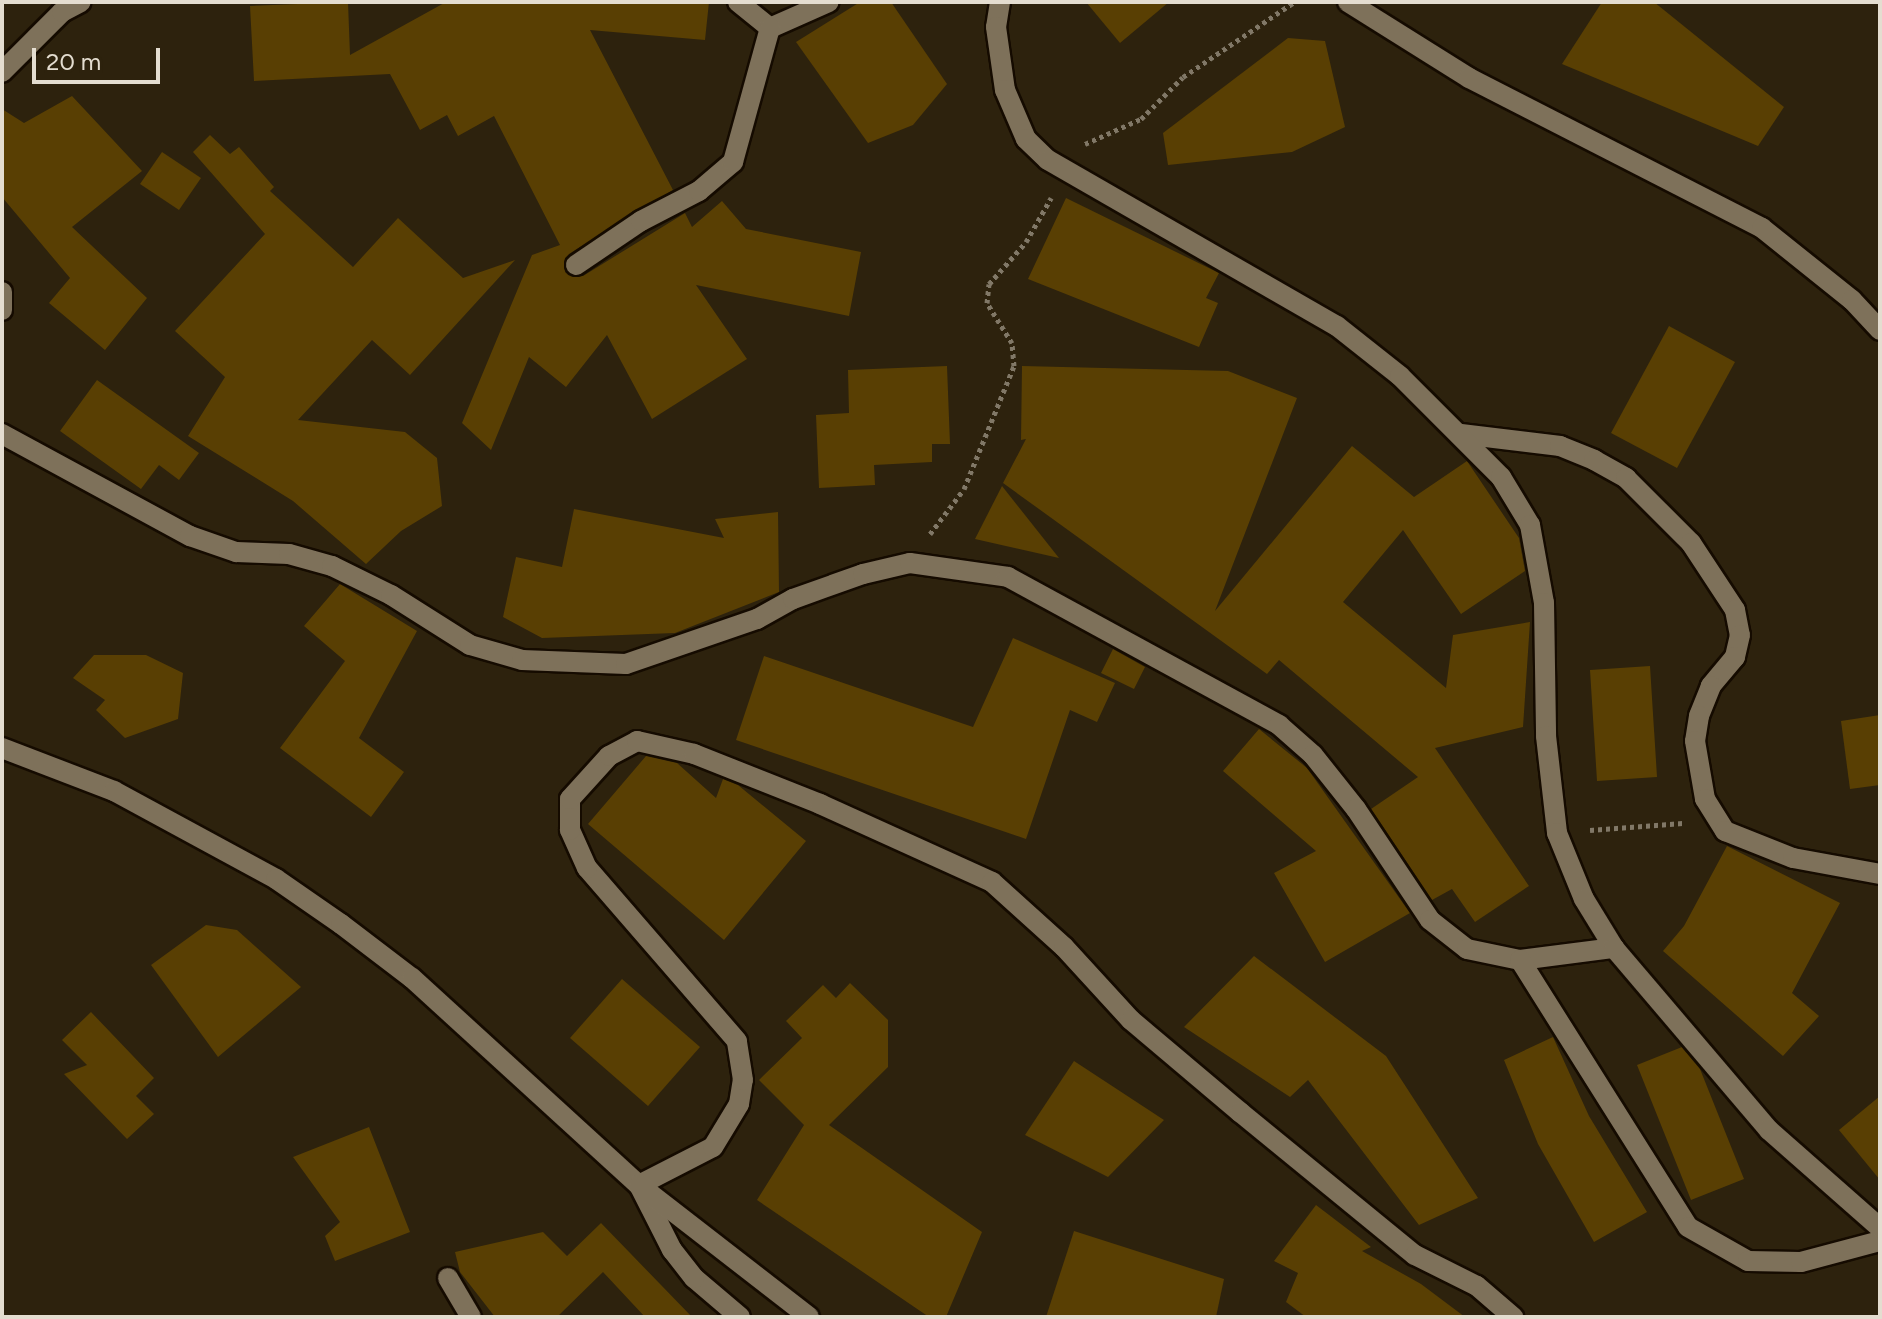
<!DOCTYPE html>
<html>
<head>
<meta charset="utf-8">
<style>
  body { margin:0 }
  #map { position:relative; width:1882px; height:1319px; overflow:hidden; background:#2d220d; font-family:Figtree,sans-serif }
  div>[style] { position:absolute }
  .building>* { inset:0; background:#593f03 }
  .path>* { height:5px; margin-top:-2.5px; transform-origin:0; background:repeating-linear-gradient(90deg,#817867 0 4px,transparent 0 8px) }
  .roads { filter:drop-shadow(2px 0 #150b00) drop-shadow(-2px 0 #150b00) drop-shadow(0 2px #150b00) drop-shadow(0 -2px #150b00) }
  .minor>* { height:20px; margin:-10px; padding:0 10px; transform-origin:10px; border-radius:10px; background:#7e715a }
  .secondary>* { height:20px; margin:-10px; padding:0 10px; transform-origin:10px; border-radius:10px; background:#7e715a }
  span { translate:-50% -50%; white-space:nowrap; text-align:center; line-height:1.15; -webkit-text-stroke:6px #2d220d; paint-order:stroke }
  .frame { position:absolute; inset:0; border:4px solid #e4ddd0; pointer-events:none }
  .scale { position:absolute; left:32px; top:48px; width:128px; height:36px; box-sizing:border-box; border:4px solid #e4ddd0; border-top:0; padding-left:10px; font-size:24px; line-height:28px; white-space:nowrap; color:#e4ddd0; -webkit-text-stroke:6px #2d220d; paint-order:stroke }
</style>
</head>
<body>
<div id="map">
  <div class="building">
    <i style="clip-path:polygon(348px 2px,350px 55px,446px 2px,709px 2px,705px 40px,590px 30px,673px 190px,569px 254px,565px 272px,583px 276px,685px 213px,692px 227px,722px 201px,746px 229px,861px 252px,849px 316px,696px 285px,747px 359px,652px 419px,607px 335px,566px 387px,529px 357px,491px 450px,462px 423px,532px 255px,560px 245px,494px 116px,458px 136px,447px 115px,420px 130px,390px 74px,254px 81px,250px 6px)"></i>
    <i style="clip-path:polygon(860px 2px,891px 2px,947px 84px,913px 125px,868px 143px,796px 42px)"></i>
    <i style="clip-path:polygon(1086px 2px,1169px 2px,1120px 43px)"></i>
    <i style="clip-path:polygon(1602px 2px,1654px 2px,1784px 107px,1758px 146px,1562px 64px)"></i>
    <i style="clip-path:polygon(1288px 38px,1325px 41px,1345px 127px,1292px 152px,1168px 165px,1163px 133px)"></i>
    <i style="clip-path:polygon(72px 96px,142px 171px,72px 227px,147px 298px,105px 350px,49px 303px,70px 278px,2px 197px,2px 109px,24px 123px)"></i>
    <i style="clip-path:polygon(210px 135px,230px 154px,239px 147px,274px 187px,270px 191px,353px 267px,398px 218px,463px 278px,515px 260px,410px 375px,372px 340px,298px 420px,405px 432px,437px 458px,442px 506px,401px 531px,366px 564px,293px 501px,188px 436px,225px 377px,175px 331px,265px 234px,193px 152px)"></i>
    <i style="clip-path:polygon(162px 152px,201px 178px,179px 210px,140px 184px)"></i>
    <i style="clip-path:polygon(1066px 198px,1219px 273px,1206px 298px,1218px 303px,1199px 347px,1028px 279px)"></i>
    <i style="clip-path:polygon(1669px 326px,1735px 362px,1677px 468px,1611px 433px)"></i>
    <i style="clip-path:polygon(947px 366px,950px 444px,932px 444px,932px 462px,874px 465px,875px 485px,819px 488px,816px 415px,849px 413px,848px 370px)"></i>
    <i style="clip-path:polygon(1022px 366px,1228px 371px,1297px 398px,1215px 611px,1352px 446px,1414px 497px,1467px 461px,1519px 538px,1525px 571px,1461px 614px,1403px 530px,1343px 602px,1446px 688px,1453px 635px,1530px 622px,1523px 727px,1435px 748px,1529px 886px,1475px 922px,1452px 889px,1432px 900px,1371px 809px,1418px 777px,1279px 660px,1267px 674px,1003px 483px,1026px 439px,1021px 440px)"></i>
    <i style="clip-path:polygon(97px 380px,199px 453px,179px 480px,159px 465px,141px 489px,60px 431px)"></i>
    <i style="clip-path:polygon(1002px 486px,1059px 558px,975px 539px)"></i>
    <i style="clip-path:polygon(574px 509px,724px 538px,715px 519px,778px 512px,779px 592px,675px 633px,542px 638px,503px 617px,516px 557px,562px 567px)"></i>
    <i style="clip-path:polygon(340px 584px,417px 631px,359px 738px,404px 772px,371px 817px,280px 748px,345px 661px,304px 626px)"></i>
    <i style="clip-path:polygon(1013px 638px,1115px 683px,1097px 722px,1070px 710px,1026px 839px,736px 740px,764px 656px,973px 727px)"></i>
    <i style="clip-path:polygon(1113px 649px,1145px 667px,1134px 689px,1101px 673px)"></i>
    <i style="clip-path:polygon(94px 655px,146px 655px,183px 673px,178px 719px,125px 738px,96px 710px,105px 700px,73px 678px)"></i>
    <i style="clip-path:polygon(1650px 666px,1657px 777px,1597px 781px,1590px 670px)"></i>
    <i style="clip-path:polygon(1880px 715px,1880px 785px,1850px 789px,1841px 721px)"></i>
    <i style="clip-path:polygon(1259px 729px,1307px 768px,1410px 913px,1325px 962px,1274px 873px,1316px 851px,1223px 771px)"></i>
    <i style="clip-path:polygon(646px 756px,677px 763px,716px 798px,723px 779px,738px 785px,806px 841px,724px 940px,588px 824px)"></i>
    <i style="clip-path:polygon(1727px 846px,1840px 903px,1792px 993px,1819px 1016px,1783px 1056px,1663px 951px,1684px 926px)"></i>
    <i style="clip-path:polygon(206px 925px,237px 930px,301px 987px,218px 1057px,151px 965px)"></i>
    <i style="clip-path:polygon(1254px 956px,1386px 1056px,1478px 1198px,1419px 1225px,1308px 1080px,1290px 1097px,1184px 1027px)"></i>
    <i style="clip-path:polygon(622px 979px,700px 1047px,648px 1106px,570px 1038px)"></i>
    <i style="clip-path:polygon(850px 983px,888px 1020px,888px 1067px,829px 1125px,982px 1232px,946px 1317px,929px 1317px,757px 1200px,804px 1125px,759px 1080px,802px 1038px,786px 1021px,823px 985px,836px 998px)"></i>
    <i style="clip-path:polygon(91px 1012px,154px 1078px,136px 1096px,154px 1114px,127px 1139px,64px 1074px,87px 1065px,62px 1040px)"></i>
    <i style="clip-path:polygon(1553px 1037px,1589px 1116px,1647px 1212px,1594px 1242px,1538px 1144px,1504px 1060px)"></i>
    <i style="clip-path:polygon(1682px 1047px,1700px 1069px,1744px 1179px,1691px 1200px,1637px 1065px)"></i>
    <i style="clip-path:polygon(1074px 1061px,1164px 1120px,1108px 1177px,1025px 1135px)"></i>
    <i style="clip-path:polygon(1880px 1096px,1880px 1180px,1839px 1130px)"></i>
    <i style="clip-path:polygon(369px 1127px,410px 1232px,335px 1261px,325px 1236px,340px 1222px,293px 1157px)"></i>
    <i style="clip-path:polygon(1316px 1205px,1371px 1247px,1362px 1251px,1421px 1284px,1465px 1317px,1306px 1317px,1286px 1302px,1298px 1273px,1274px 1261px)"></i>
    <i style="clip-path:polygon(601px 1223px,692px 1317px,645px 1317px,603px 1272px,557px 1317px,495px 1317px,460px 1272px,455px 1252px,543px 1232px,567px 1256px)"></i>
    <i style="clip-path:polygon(1074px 1231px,1224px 1279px,1216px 1317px,1046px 1317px)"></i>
  </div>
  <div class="path">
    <i style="left:1085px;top:144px;width:61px;rotate:-24.1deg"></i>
    <i style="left:1141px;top:119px;width:59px;rotate:-45deg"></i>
    <i style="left:1183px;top:77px;width:134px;rotate:-34deg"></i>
    <i style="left:930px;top:534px;width:56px;rotate:-52.9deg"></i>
    <i style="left:964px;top:489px;width:133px;rotate:-67.9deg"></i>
    <i style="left:1014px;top:366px;width:23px;rotate:-95deg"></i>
    <i style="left:1012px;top:343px;width:47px;rotate:-122deg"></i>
    <i style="left:987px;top:303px;width:19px;rotate:-84deg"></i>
    <i style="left:989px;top:284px;width:56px;rotate:-48.6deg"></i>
    <i style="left:1026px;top:242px;width:51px;rotate:-60.4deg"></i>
    <i style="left:1590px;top:830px;width:93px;rotate:-4.3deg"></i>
  </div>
  <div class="roads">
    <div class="minor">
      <i style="left:738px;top:2px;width:41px;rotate:39.1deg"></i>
      <i style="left:770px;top:28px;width:64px;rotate:-23.8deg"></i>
      <i style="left:1348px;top:2px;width:143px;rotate:32.1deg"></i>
      <i style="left:1469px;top:78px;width:329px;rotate:27.1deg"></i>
      <i style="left:1762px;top:228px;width:115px;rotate:38.7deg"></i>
      <i style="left:1852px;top:300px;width:41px;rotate:47deg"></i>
      <i style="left:2px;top:72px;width:85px;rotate:-45deg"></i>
      <i style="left:62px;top:12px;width:21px;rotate:-28deg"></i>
      <i style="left:576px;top:265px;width:78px;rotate:-34.1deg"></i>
      <i style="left:641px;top:221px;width:65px;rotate:-27.3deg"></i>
      <i style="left:699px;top:191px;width:45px;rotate:-40.5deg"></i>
      <i style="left:733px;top:162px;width:139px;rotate:-74.6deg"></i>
      <i style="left:2px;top:292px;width:18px;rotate:90deg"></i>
      <i style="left:2px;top:434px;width:214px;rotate:28.5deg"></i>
      <i style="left:190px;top:536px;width:49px;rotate:19.2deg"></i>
      <i style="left:236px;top:552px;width:53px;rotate:2.2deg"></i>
      <i style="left:289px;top:554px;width:45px;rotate:15.6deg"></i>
      <i style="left:332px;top:566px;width:66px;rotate:26.2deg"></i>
      <i style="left:391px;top:595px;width:93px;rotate:32.3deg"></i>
      <i style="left:470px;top:645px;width:54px;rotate:16.1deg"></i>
      <i style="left:522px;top:660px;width:104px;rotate:2.2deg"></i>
      <i style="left:626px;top:664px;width:139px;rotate:-19deg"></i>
      <i style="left:757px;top:619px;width:41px;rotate:-29.1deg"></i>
      <i style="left:793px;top:599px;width:74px;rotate:-19.7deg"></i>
      <i style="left:863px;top:574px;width:48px;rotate:-13.2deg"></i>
      <i style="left:910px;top:563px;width:99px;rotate:8.1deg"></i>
      <i style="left:1008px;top:577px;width:309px;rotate:28.6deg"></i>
      <i style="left:1279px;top:725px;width:45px;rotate:41.4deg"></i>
      <i style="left:1313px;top:755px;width:69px;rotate:51.5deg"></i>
      <i style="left:1356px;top:809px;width:133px;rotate:56.3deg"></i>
      <i style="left:1430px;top:920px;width:47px;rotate:38.1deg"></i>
      <i style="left:1467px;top:949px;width:54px;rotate:11.7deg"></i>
      <i style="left:1520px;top:960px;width:95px;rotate:-7.3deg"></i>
      <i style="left:1461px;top:434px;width:100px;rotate:6.9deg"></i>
      <i style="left:1560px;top:446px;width:37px;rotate:22deg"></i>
      <i style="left:1594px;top:460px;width:37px;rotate:29deg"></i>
      <i style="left:1626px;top:478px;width:92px;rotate:45deg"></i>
      <i style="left:1691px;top:543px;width:80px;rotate:56.7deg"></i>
      <i style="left:1735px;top:610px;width:25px;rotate:79deg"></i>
      <i style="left:1740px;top:635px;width:23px;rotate:103deg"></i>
      <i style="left:1735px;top:657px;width:38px;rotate:130deg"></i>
      <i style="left:1711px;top:686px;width:32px;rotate:112deg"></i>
      <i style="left:1699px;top:716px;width:25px;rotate:99deg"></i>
      <i style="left:1695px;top:741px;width:59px;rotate:80.2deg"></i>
      <i style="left:1705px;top:799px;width:38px;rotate:58deg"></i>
      <i style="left:1725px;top:831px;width:73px;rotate:21.7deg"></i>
      <i style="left:1793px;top:858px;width:88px;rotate:10.4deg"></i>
      <i style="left:1520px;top:960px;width:315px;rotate:57.8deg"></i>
      <i style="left:1688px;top:1227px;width:69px;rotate:29.5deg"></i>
      <i style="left:1748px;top:1261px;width:53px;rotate:1.1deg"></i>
      <i style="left:1801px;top:1262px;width:82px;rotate:-14.9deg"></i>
      <i style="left:448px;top:1278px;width:45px;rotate:59.5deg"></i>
      <i style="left:740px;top:1317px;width:60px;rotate:-139.7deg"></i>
      <i style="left:694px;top:1278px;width:36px;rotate:-128deg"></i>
      <i style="left:672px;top:1250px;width:73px;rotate:-116.9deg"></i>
      <i style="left:639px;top:1185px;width:83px;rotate:-27.2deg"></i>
      <i style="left:713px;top:1147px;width:50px;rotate:-58.8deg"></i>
      <i style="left:739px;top:1104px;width:24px;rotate:-81deg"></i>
      <i style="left:743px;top:1080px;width:39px;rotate:-99deg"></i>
      <i style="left:737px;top:1041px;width:229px;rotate:-130.9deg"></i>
      <i style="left:587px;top:868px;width:42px;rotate:-114.1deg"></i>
      <i style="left:570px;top:830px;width:31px;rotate:-90deg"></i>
      <i style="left:570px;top:799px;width:58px;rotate:-47.8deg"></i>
      <i style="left:609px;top:756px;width:32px;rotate:-28deg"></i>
      <i style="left:637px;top:741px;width:58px;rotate:12.8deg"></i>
      <i style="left:694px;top:754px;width:136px;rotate:21.6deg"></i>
      <i style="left:820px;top:804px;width:189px;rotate:24.4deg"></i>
      <i style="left:992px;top:882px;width:97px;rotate:42.1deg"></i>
      <i style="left:1064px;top:947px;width:99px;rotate:47.5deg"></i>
      <i style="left:1131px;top:1020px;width:143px;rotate:40.2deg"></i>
      <i style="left:1240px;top:1112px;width:226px;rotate:39.3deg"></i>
      <i style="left:1415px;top:1255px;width:69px;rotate:26.6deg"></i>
      <i style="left:1477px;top:1286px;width:48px;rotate:40.7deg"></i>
    </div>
    <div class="secondary">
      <i style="left:1000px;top:2px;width:25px;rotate:99deg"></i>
      <i style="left:996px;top:27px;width:64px;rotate:81.9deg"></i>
      <i style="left:1005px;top:90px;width:53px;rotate:66.8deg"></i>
      <i style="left:1026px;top:139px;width:30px;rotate:44deg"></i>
      <i style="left:1048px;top:160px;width:333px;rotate:29.9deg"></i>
      <i style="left:1337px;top:326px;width:80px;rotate:38.4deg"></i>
      <i style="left:1400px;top:376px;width:143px;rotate:45deg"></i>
      <i style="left:1501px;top:477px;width:56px;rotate:58.9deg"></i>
      <i style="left:1530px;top:525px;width:79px;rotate:79.8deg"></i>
      <i style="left:1544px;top:603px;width:133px;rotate:89.1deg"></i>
      <i style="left:1546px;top:736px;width:98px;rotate:83.5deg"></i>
      <i style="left:1557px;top:833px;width:71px;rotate:67.8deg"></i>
      <i style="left:1584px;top:899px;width:57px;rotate:58.5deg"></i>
      <i style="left:1614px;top:948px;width:239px;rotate:49.6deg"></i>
      <i style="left:1769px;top:1130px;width:148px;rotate:41.4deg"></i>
      <i style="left:2px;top:748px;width:120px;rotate:21deg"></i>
      <i style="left:114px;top:791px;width:184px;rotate:28.5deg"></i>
      <i style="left:276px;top:879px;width:79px;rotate:34.7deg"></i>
      <i style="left:341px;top:924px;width:89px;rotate:37.3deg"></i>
      <i style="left:412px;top:978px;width:307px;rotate:42.4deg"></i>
      <i style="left:639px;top:1185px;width:215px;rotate:37.8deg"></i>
    </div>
  </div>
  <div class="frame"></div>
  <div class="scale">20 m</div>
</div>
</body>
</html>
